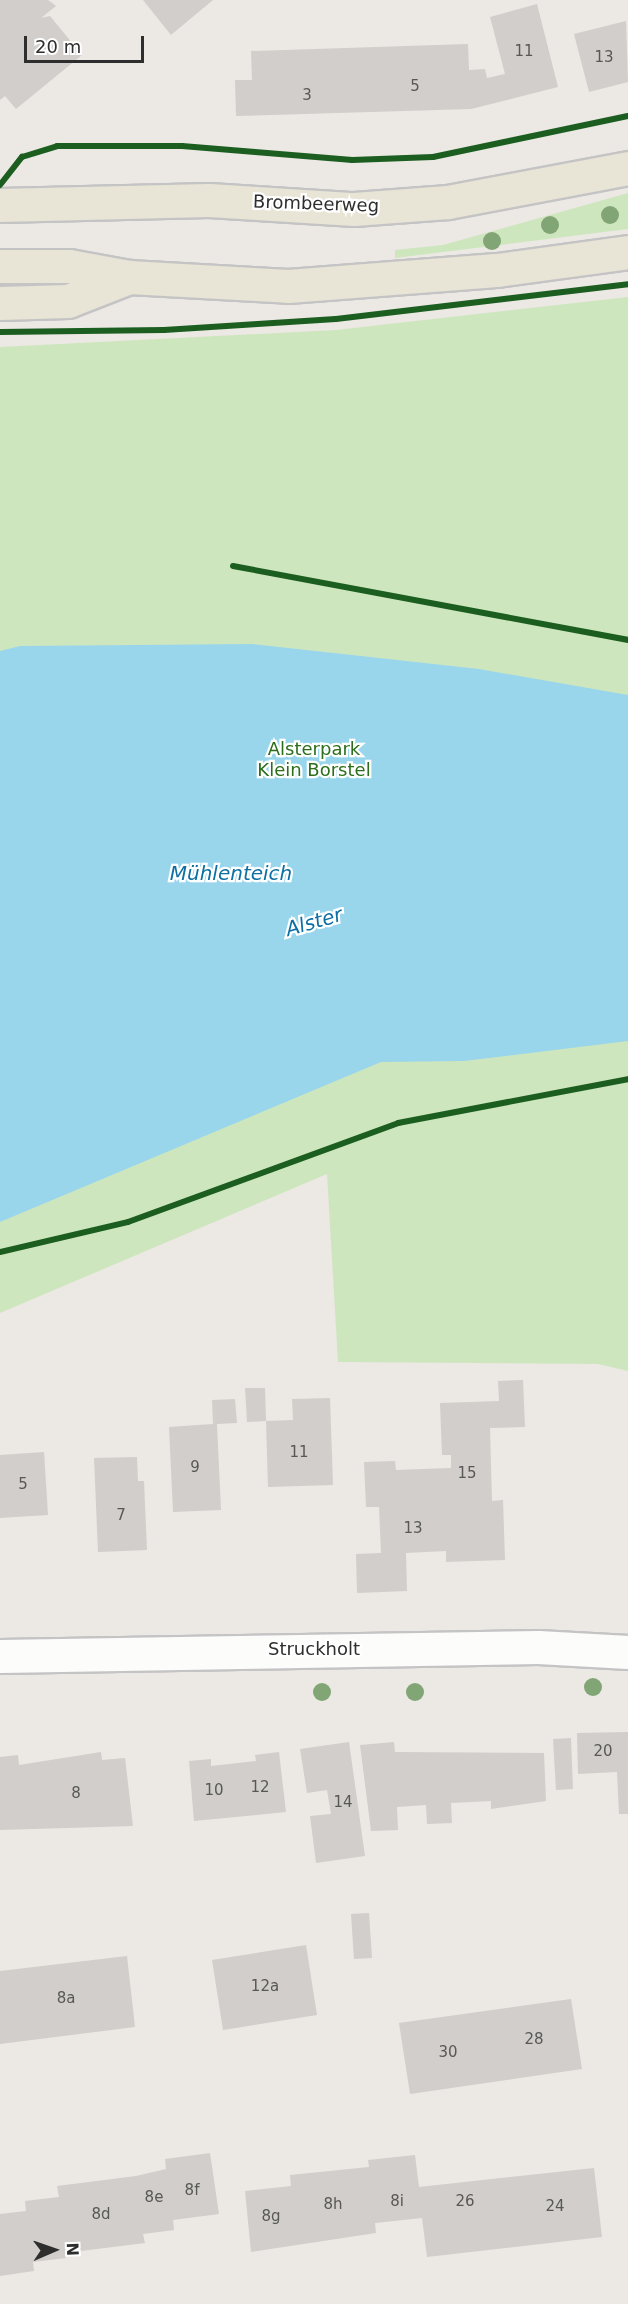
<!DOCTYPE html>
<html>
<head>
<meta charset="utf-8">
<style>
  body { margin:0 }
  #map { position:relative; width:628px; height:2304px; overflow:hidden; background:#ece8e4; font-family:"DejaVu Sans",sans-serif }
  div>[style] { position:absolute }
  .green>* { inset:0; background:#cee6be }
  .water>* { inset:0; background:#99d6ec }
  .building>* { inset:0; background:#d1cecb }
  .roads { filter:drop-shadow(2px 0 #c5c4c5) drop-shadow(-2px 0 #c5c4c5) drop-shadow(0 2px #c5c4c5) drop-shadow(0 -2px #c5c4c5) }
  .minor>* { height:33px; margin:-16.5px; padding:0 16.5px; transform-origin:16.5px; border-radius:16.5px; background:#fcfcfb }
  .major>* { height:33px; margin:-16.5px; padding:0 16.5px; transform-origin:16.5px; border-radius:16.5px; background:#e8e4d6 }
  .cycleway>* { height:6px; margin:-3px; padding:0 3px; transform-origin:3px; border-radius:3px; background:#1b5e20 }
  .trees>* { width:18px; height:18px; margin:-9px; border-radius:50%; background:#82a575 }
  span { translate:-50% -50%; white-space:nowrap; text-align:center; line-height:1.15; -webkit-text-stroke:4.5px #fff; paint-order:stroke }
  .number-label { font-size:15px; color:#585857 }
  .number-label span { -webkit-text-stroke-width:0 }
  .street-label { font-size:18px; color:#2e2e2e }
  .park-label { font-size:18px; color:#2c6e1b }
  .water-label { font-size:20px; color:#0d6fa3; font-style:italic }
  .north { position:absolute; left:24px; top:2220px; width:60px; height:60px; -webkit-text-stroke:4px #fff; paint-order:stroke; rotate:88deg; font-size:16px; font-weight:700; line-height:24px; text-align:center; color:#2e2e2e }
  .north::after { content:''; display:block; margin:auto; width:21px; height:27px; background:#2e2e2e; clip-path:polygon(50% 0,100% 100%,50% 72%,0 100%) }
  .scale { position:absolute; left:24px; top:36px; width:120px; height:27px; box-sizing:border-box; border:3px solid #2e2e2e; border-top:0; padding-left:8px; font-size:18px; line-height:21px; white-space:nowrap; color:#2e2e2e; -webkit-text-stroke:4px #fff; paint-order:stroke }
</style>
</head>
<body>
<div id="map">
  <div class="green">
    <i style="clip-path:polygon(628px 193px,628px 229px,395px 258px,395px 250px,443px 245px)"></i>
    <i style="clip-path:polygon(628px 297px,628px 1371px,598px 1364px,338px 1362px,327px 1174px,0 1313px,0 347px,336px 330px)"></i>
  </div>
  <div class="water">
    <i style="clip-path:polygon(252px 644px,479px 669px,628px 695px,628px 1041px,464px 1061px,381px 1062px,0 1222px,0 651px,20px 646px)"></i>
  </div>
  <div class="building">
    <i style="clip-path:polygon(0 0,48px 0,56px 6px,41px 18px,50px 16px,82px 55px,16px 109px,5px 96px,0 100px)"></i>
    <i style="clip-path:polygon(143px 0,213px 0,171px 35px)"></i>
    <i style="clip-path:polygon(537px 4px,558px 87px,471px 109px,236px 116px,235px 80px,252px 80px,251px 51px,468px 44px,469px 70px,485px 69px,487px 78px,505px 74px,490px 17px)"></i>
    <i style="clip-path:polygon(626px 21px,628px 82px,589px 92px,574px 34px)"></i>
    <i style="clip-path:polygon(523px 1380px,525px 1427px,490px 1428px,492px 1501px,503px 1500px,505px 1560px,446px 1562px,446px 1551px,406px 1553px,407px 1591px,357px 1593px,356px 1554px,381px 1553px,379px 1507px,366px 1507px,364px 1462px,395px 1461px,396px 1470px,451px 1468px,451px 1455px,442px 1455px,440px 1403px,499px 1401px,498px 1381px)"></i>
    <i style="clip-path:polygon(245px 1388px,265px 1388px,266px 1421px,247px 1422px)"></i>
    <i style="clip-path:polygon(330px 1398px,333px 1485px,268px 1487px,266px 1421px,293px 1420px,292px 1399px)"></i>
    <i style="clip-path:polygon(235px 1399px,237px 1423px,217px 1424px,221px 1510px,173px 1512px,169px 1427px,213px 1424px,212px 1400px)"></i>
    <i style="clip-path:polygon(44px 1452px,48px 1515px,0 1518px,0 1455px)"></i>
    <i style="clip-path:polygon(137px 1457px,138px 1481px,144px 1481px,147px 1550px,98px 1552px,94px 1458px)"></i>
    <i style="clip-path:polygon(628px 1732px,628px 1814px,619px 1814px,617px 1772px,578px 1774px,577px 1733px)"></i>
    <i style="clip-path:polygon(571px 1738px,573px 1789px,556px 1790px,553px 1739px)"></i>
    <i style="clip-path:polygon(349px 1742px,365px 1856px,316px 1863px,310px 1816px,331px 1814px,327px 1790px,307px 1793px,300px 1749px)"></i>
    <i style="clip-path:polygon(394px 1742px,395px 1752px,544px 1753px,546px 1801px,491px 1809px,491px 1801px,451px 1803px,452px 1823px,427px 1824px,426px 1805px,397px 1807px,398px 1830px,371px 1831px,360px 1745px)"></i>
    <i style="clip-path:polygon(101px 1752px,102px 1760px,125px 1758px,133px 1826px,0 1830px,0 1757px,18px 1755px,19px 1765px)"></i>
    <i style="clip-path:polygon(279px 1752px,286px 1812px,194px 1821px,189px 1761px,211px 1759px,211px 1766px,256px 1761px,255px 1755px)"></i>
    <i style="clip-path:polygon(369px 1913px,372px 1958px,354px 1959px,351px 1914px)"></i>
    <i style="clip-path:polygon(306px 1945px,317px 2015px,223px 2030px,212px 1960px)"></i>
    <i style="clip-path:polygon(127px 1956px,135px 2027px,0 2044px,0 1971px)"></i>
    <i style="clip-path:polygon(571px 1999px,582px 2069px,410px 2094px,399px 2023px)"></i>
    <i style="clip-path:polygon(210px 2153px,219px 2214px,173px 2220px,174px 2230px,143px 2234px,145px 2243px,65px 2253px,66px 2258px,33px 2262px,34px 2271px,0 2276px,0 2214px,26px 2211px,25px 2201px,59px 2197px,57px 2186px,136px 2176px,166px 2169px,165px 2159px)"></i>
    <i style="clip-path:polygon(415px 2155px,419px 2187px,594px 2168px,602px 2237px,427px 2257px,422px 2218px,375px 2223px,376px 2233px,251px 2252px,245px 2191px,291px 2186px,290px 2175px,369px 2167px,368px 2160px)"></i>
  </div>
  <div class="roads">
    <div class="minor">
      <i style="left:0;top:1656px;width:538px;rotate:-0.96deg"></i>
      <i style="left:538px;top:1647px;width:90px;rotate:3.2deg"></i>
    </div>
    <div class="major">
      <i style="left:0;top:205px;width:209px;rotate:-1.4deg"></i>
      <i style="left:209px;top:200px;width:145px;rotate:3.6deg"></i>
      <i style="left:354px;top:209px;width:94px;rotate:-4.3deg"></i>
      <i style="left:448px;top:202px;width:183px;rotate:-10.7deg"></i>
      <i style="left:0;top:266px;width:69px"></i>
      <i style="left:69px;top:266px;width:61px;rotate:10.4deg"></i>
      <i style="left:129px;top:277px;width:159px;rotate:3.2deg"></i>
      <i style="left:288px;top:286px;width:210px;rotate:-4.4deg"></i>
      <i style="left:497px;top:270px;width:132px;rotate:-7.8deg"></i>
      <i style="left:0;top:303px;width:68px;rotate:-1.7deg"></i>
      <i style="left:68px;top:301px;width:66px;rotate:-21.5deg"></i>
    </div>
  </div>
  <div class="cycleway">
    <i style="left:0;top:185px;width:36px;rotate:-52deg"></i>
    <i style="left:22px;top:157px;width:37px;rotate:-17deg"></i>
    <i style="left:57px;top:146px;width:125px"></i>
    <i style="left:182px;top:146px;width:171px;rotate:4.7deg"></i>
    <i style="left:352px;top:160px;width:81px;rotate:-2.1deg"></i>
    <i style="left:433px;top:157px;width:199px;rotate:-11.9deg"></i>
    <i style="left:0;top:332px;width:164px;rotate:-0.7deg"></i>
    <i style="left:164px;top:330px;width:172px;rotate:-3.7deg"></i>
    <i style="left:336px;top:319px;width:294px;rotate:-6.8deg"></i>
    <i style="left:233px;top:566px;width:402px;rotate:10.6deg"></i>
    <i style="left:0;top:1252px;width:131px;rotate:-13.2deg"></i>
    <i style="left:128px;top:1222px;width:288px;rotate:-20.1deg"></i>
    <i style="left:398px;top:1123px;width:234px;rotate:-10.8deg"></i>
  </div>
  <div class="trees">
    <i style="left:610px;top:215px"></i>
    <i style="left:550px;top:225px"></i>
    <i style="left:492px;top:241px"></i>
    <i style="left:593px;top:1687px"></i>
    <i style="left:322px;top:1692px"></i>
    <i style="left:415px;top:1692px"></i>
  </div>
  <div class="number-label">
    <span style="left:524px;top:52px">11</span>
    <span style="left:604px;top:58px">13</span>
    <span style="left:415px;top:87px">5</span>
    <span style="left:307px;top:96px">3</span>
    <span style="left:299px;top:1453px">11</span>
    <span style="left:195px;top:1468px">9</span>
    <span style="left:467px;top:1474px">15</span>
    <span style="left:23px;top:1485px">5</span>
    <span style="left:121px;top:1516px">7</span>
    <span style="left:413px;top:1529px">13</span>
    <span style="left:603px;top:1752px">20</span>
    <span style="left:260px;top:1788px">12</span>
    <span style="left:214px;top:1791px">10</span>
    <span style="left:76px;top:1794px">8</span>
    <span style="left:343px;top:1803px">14</span>
    <span style="left:265px;top:1987px">12a</span>
    <span style="left:66px;top:1999px">8a</span>
    <span style="left:534px;top:2040px">28</span>
    <span style="left:448px;top:2053px">30</span>
    <span style="left:192px;top:2191px">8f</span>
    <span style="left:154px;top:2198px">8e</span>
    <span style="left:397px;top:2202px">8i</span>
    <span style="left:465px;top:2202px">26</span>
    <span style="left:333px;top:2205px">8h</span>
    <span style="left:555px;top:2207px">24</span>
    <span style="left:101px;top:2215px">8d</span>
    <span style="left:271px;top:2217px">8g</span>
  </div>
  <div class="street-label">
    <span style="left:316px;top:204px;rotate:2deg">Brombeerweg</span>
    <span style="left:314px;top:1649px">Struckholt</span>
  </div>
  <div class="park-label">
    <span style="left:314px;top:760px">Alsterpark<br>Klein Borstel</span>
  </div>
  <div class="water-label">
    <span style="left:231px;top:873px">Mühlenteich</span>
    <span style="left:314px;top:922px;rotate:-16deg">Alster</span>
  </div>
  <div class="north">N</div>
  <div class="scale">20 m</div>
</div>
</body>
</html>
